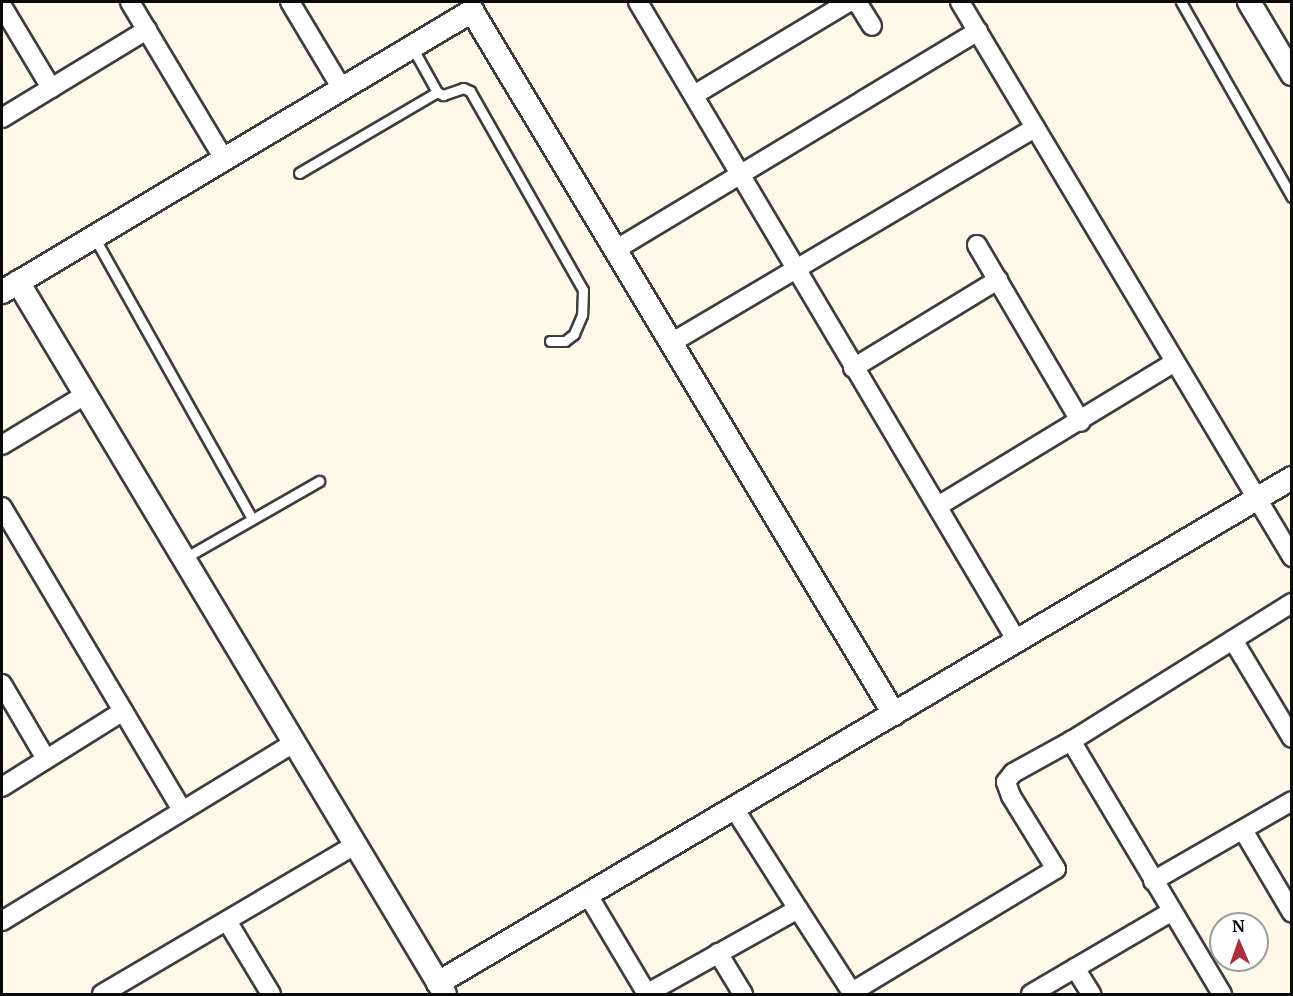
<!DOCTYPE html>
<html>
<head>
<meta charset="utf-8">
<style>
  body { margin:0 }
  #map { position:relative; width:1293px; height:996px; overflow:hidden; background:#fef8e9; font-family:Merriweather,serif }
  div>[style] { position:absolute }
  .roads { filter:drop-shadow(2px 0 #3d3d3d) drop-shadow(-2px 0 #3d3d3d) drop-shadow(0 2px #3d3d3d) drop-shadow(0 -2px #3d3d3d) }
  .service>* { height:9px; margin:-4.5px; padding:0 4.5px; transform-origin:4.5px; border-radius:4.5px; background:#fff }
  .minor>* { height:18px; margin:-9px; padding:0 9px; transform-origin:9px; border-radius:9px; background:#fff }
  .tertiary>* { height:22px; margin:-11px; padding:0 11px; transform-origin:11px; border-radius:11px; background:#fff }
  span { translate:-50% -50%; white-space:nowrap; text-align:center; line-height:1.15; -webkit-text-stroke:6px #fff; paint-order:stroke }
  .frame { position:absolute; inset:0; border:3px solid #0a0a0a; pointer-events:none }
  .north { position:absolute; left:1209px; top:912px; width:60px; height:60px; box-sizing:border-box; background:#fff; border:2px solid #9d9d9d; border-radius:50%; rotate:358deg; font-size:16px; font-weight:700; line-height:24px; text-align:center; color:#0a0a0a }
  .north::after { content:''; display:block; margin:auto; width:21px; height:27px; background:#b12c3c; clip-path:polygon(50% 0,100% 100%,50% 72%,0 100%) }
</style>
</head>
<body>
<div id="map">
  <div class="roads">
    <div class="service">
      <i style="left:1181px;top:2px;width:224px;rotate:60.4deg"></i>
      <i style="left:412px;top:47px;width:51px;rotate:60.9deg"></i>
      <i style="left:437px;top:92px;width:7px;rotate:27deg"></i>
      <i style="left:443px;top:95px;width:21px;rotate:-19deg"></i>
      <i style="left:463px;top:88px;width:8px;rotate:23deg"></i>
      <i style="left:470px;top:91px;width:229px;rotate:60.4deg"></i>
      <i style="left:583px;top:290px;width:25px;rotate:92deg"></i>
      <i style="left:582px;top:315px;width:21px;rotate:113deg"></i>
      <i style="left:574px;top:334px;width:11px;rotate:142deg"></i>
      <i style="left:565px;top:341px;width:15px;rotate:180deg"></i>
      <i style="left:299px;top:173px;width:160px;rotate:-30.4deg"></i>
      <i style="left:94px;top:237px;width:323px;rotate:60.7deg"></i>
      <i style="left:183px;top:559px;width:157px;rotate:-29.8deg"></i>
    </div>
    <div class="minor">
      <i style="left:130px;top:2px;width:183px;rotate:59.1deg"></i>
      <i style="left:290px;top:2px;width:101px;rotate:59.1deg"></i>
      <i style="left:638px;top:2px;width:743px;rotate:59.33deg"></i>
      <i style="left:857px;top:2px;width:28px;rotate:58deg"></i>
      <i style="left:960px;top:2px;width:647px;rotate:59.11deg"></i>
      <i style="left:2px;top:6px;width:96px;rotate:59.1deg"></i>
      <i style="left:694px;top:95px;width:181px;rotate:-31deg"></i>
      <i style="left:2px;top:118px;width:170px;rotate:-31.3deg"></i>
      <i style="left:977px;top:245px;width:205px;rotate:59.6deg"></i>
      <i style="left:615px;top:250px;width:424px;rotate:-31.1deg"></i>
      <i style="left:671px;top:343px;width:423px;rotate:-30.6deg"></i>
      <i style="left:853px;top:368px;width:170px;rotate:-31.3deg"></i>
      <i style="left:2px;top:445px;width:97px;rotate:-31.1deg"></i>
      <i style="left:938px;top:506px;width:277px;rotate:-31.3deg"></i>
      <i style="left:2px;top:507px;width:352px;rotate:59.3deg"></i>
      <i style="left:1233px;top:640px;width:114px;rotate:59deg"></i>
      <i style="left:2px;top:684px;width:87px;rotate:59.6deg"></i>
      <i style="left:2px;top:787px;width:143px;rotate:-32.1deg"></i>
      <i style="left:1243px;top:830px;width:96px;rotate:59.4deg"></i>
      <i style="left:1153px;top:881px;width:160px;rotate:-29.9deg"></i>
      <i style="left:588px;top:895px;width:115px;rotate:59.2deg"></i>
      <i style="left:798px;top:909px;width:101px;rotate:57.1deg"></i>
      <i style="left:2px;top:921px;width:342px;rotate:-31.4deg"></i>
      <i style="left:227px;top:921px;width:85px;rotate:58.9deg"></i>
      <i style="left:718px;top:953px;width:48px;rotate:58.6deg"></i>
      <i style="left:1075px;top:968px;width:31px;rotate:58deg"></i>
      <i style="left:852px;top:992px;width:238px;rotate:-31.1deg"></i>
      <i style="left:1056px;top:869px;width:86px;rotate:-121.7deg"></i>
      <i style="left:1011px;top:796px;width:15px;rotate:-110deg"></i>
      <i style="left:1006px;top:782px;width:11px;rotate:-52deg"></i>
      <i style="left:1013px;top:773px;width:66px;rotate:-28.9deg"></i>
      <i style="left:102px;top:994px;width:294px;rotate:-30.5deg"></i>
      <i style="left:646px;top:994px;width:174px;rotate:-29.2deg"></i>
      <i style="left:798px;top:909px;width:120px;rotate:-122.4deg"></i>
      <i style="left:1031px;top:994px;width:162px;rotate:-30.4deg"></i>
      <i style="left:1222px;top:994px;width:295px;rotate:-120.8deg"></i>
      <i style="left:1071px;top:741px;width:261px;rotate:-32deg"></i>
    </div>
    <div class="tertiary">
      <i style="left:1249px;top:2px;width:84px;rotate:59.2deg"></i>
      <i style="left:18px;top:282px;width:830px;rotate:59.05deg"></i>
      <i style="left:2px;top:292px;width:548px;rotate:-30.87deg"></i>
      <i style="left:472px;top:11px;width:820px;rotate:59.02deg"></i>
      <i style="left:438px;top:983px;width:992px;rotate:-30.6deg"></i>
    </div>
  </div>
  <div class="frame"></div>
  <div class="north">N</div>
</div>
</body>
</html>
